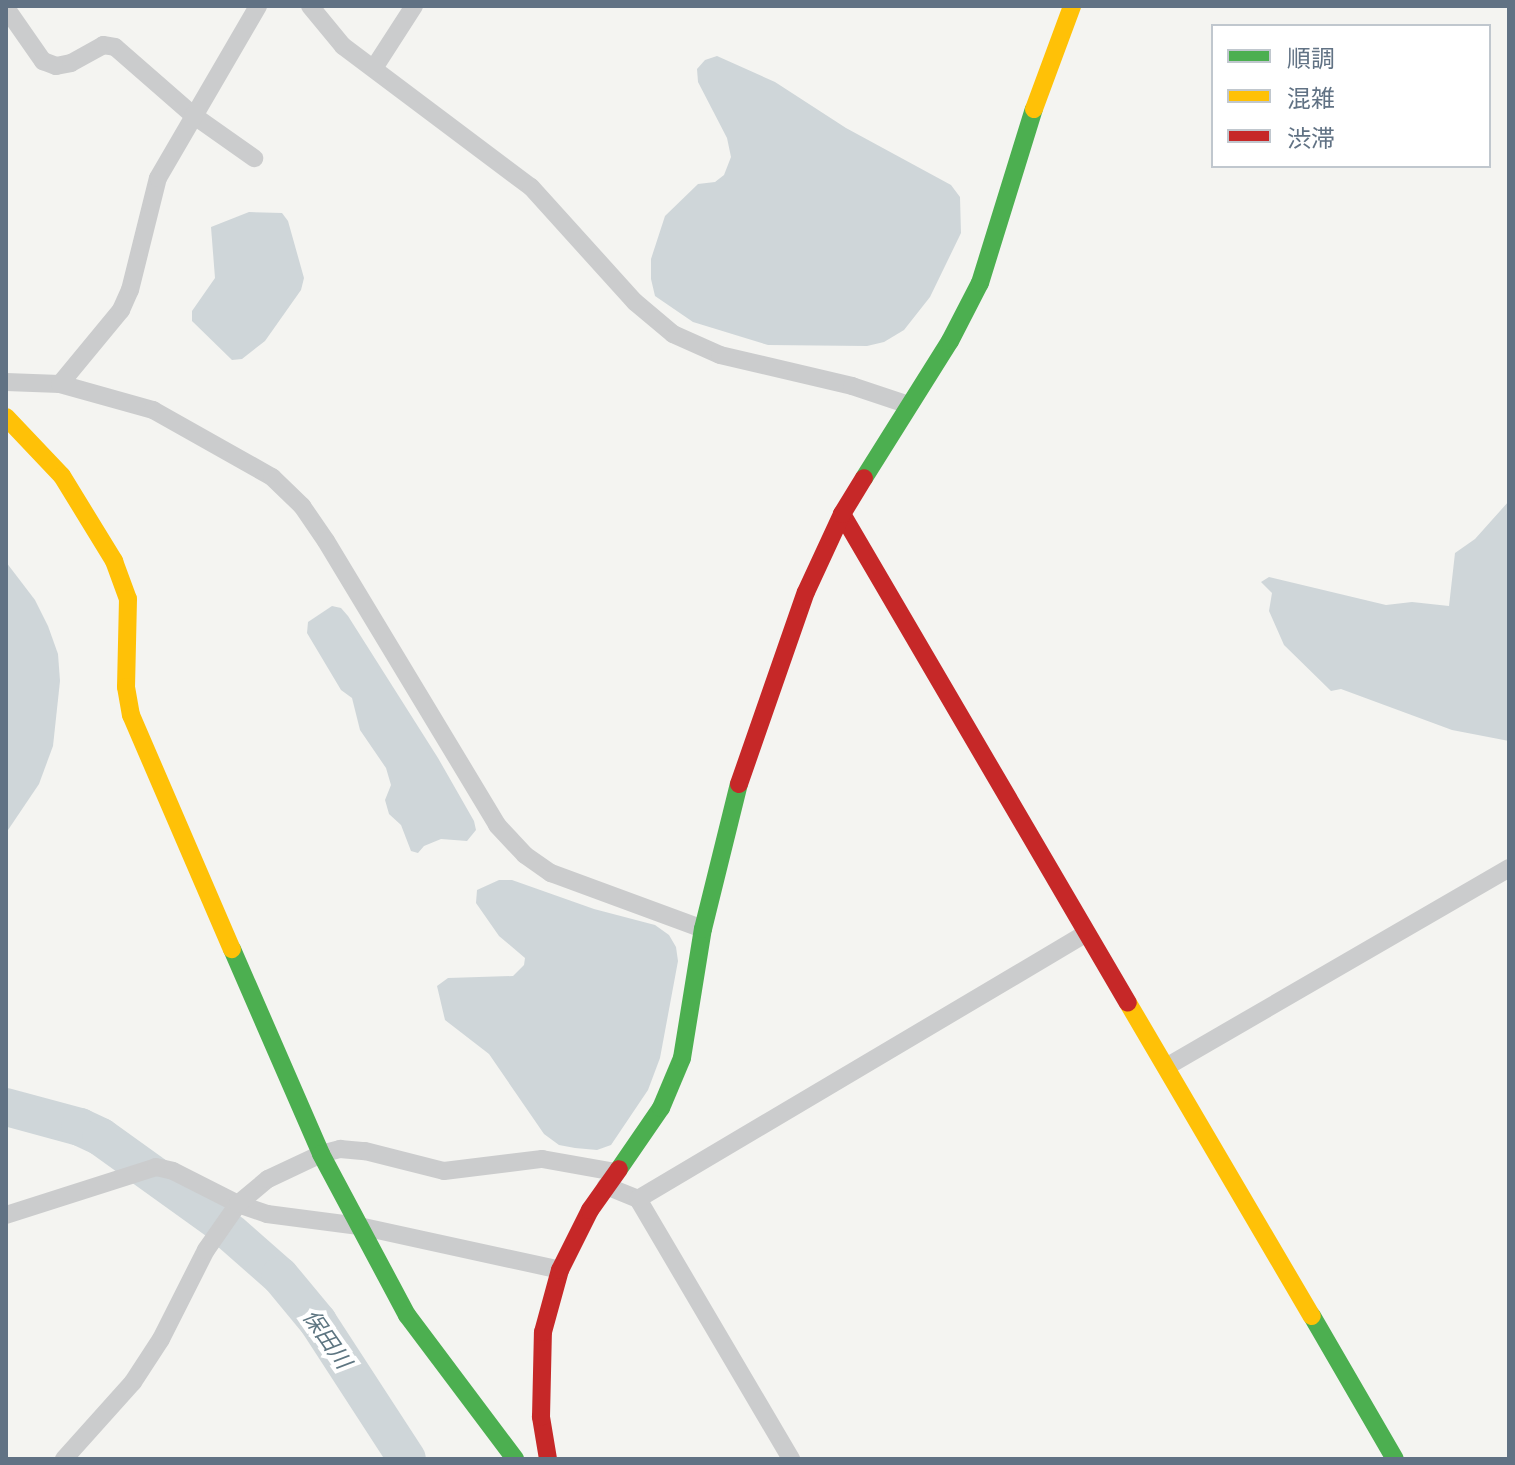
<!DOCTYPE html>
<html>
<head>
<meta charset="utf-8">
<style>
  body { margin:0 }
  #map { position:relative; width:1515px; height:1465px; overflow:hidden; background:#f4f4f1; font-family:"PT Sans Narrow","Noto Sans JP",sans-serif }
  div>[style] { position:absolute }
  .water>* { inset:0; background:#cfd6d9 }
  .river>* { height:38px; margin:-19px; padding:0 19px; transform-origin:19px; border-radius:19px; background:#cfd6d9 }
  .street>* { height:18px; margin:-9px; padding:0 9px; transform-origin:9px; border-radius:9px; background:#cbcccd }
  .fast>* { height:18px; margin:-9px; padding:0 9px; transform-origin:9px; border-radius:9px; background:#4caf50 }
  .slow>* { height:18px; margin:-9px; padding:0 9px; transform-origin:9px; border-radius:9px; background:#ffc107 }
  .jam>* { height:18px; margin:-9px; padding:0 9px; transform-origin:9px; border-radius:9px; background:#c62828 }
  span { translate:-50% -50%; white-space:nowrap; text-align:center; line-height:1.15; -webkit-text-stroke:8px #fff; paint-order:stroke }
  .water-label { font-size:22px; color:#5d7581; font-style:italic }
  .frame { position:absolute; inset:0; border:8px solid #617284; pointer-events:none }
  .legend { position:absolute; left:1211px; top:24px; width:280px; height:144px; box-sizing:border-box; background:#fff; border:2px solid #c0c7ce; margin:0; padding:10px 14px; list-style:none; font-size:24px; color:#617284 }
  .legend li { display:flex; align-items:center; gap:16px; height:40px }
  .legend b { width:40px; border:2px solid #c0c7ce }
</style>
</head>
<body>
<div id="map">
  <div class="water">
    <i style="clip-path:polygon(717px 56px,775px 82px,846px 128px,951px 185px,960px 197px,961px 233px,930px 297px,904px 330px,884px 342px,867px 346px,768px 345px,693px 322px,655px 296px,651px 279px,651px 259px,665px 216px,698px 184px,715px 182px,724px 175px,731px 157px,727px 138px,698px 82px,697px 69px,705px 60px)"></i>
    <i style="clip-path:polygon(249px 212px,282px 213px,288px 221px,304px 278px,301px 290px,265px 341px,242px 359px,232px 360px,192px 321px,192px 311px,215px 278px,211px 227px)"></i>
    <i style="clip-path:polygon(1509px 501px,1509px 741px,1452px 730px,1341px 689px,1331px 691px,1284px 645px,1269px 611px,1272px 593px,1261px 582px,1269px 577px,1386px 605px,1412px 602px,1449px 606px,1455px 553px,1475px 539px)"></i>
    <i style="clip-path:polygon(6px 562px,35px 600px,48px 626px,58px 654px,60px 681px,53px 746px,39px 784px,6px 833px)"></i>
    <i style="clip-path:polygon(332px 606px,341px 608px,348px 616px,438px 758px,474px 821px,476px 830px,467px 841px,441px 839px,424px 846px,418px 853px,411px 851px,401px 825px,389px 814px,385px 800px,391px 785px,386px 768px,360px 730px,352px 698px,341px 690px,307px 633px,308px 622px)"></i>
    <i style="clip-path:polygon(499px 880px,512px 880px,594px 909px,655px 925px,669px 935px,676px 947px,678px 961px,660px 1058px,648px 1090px,611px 1145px,597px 1150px,575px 1148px,559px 1145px,544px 1134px,489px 1054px,445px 1020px,437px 986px,448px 978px,513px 976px,524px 965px,525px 958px,499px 936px,476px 903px,477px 890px)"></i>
  </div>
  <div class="river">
    <i style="left:6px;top:1107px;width:77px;rotate:15.1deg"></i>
    <i style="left:80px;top:1127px;width:23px;rotate:25deg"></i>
    <i style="left:101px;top:1137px;width:144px;rotate:35.7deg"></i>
    <i style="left:231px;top:1233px;width:65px;rotate:41.3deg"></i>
    <i style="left:280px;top:1276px;width:60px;rotate:50.4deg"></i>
    <i style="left:318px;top:1322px;width:163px;rotate:57deg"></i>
  </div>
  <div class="street">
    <i style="left:310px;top:6px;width:52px;rotate:50.5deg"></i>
    <i style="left:343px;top:46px;width:235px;rotate:36.9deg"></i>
    <i style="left:531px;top:187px;width:155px;rotate:47.9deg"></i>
    <i style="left:635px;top:302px;width:50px;rotate:40.1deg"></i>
    <i style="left:673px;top:334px;width:51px;rotate:24.1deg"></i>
    <i style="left:720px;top:355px;width:136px;rotate:13.2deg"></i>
    <i style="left:852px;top:386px;width:60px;rotate:18.4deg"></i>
    <i style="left:6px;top:8px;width:65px;rotate:55.1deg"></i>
    <i style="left:43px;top:61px;width:14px;rotate:21deg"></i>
    <i style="left:56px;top:66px;width:15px;rotate:-11deg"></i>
    <i style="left:71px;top:63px;width:37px;rotate:-29deg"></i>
    <i style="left:103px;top:45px;width:12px;rotate:9deg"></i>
    <i style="left:115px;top:47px;width:103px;rotate:41.1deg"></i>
    <i style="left:193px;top:115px;width:75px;rotate:35.2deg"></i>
    <i style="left:374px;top:68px;width:74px;rotate:-57.2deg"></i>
    <i style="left:6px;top:382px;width:54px;rotate:2.1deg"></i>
    <i style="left:60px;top:384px;width:97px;rotate:15.6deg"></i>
    <i style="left:153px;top:410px;width:137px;rotate:29.4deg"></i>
    <i style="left:272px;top:477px;width:42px;rotate:44deg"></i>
    <i style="left:302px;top:506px;width:42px;rotate:55.6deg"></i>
    <i style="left:326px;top:541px;width:332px;rotate:58.9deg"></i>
    <i style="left:497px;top:825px;width:41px;rotate:47deg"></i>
    <i style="left:525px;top:855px;width:32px;rotate:35deg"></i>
    <i style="left:551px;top:873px;width:162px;rotate:20.2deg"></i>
    <i style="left:60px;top:384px;width:96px;rotate:-50.5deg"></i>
    <i style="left:121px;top:310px;width:22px;rotate:-66deg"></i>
    <i style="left:130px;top:290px;width:115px;rotate:-76deg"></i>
    <i style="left:158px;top:178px;width:199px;rotate:-59.8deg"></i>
    <i style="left:1166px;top:1067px;width:397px;rotate:-30.1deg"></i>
    <i style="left:606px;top:1186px;width:35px;rotate:22deg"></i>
    <i style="left:638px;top:1199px;width:302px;rotate:59.5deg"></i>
    <i style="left:638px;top:1199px;width:520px;rotate:-30.66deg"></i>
    <i style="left:6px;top:1215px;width:157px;rotate:-17.7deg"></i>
    <i style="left:156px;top:1167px;width:17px;rotate:13deg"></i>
    <i style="left:173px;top:1171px;width:73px;rotate:26.9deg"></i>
    <i style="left:238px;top:1204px;width:31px;rotate:19deg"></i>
    <i style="left:267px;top:1214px;width:93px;rotate:7.4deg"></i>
    <i style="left:359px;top:1226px;width:206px;rotate:12.3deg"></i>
    <i style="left:64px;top:1459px;width:103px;rotate:-48.1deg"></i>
    <i style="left:133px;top:1382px;width:51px;rotate:-56.9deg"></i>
    <i style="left:161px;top:1339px;width:100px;rotate:-63.2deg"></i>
    <i style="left:206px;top:1250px;width:56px;rotate:-55.2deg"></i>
    <i style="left:238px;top:1204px;width:39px;rotate:-40deg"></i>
    <i style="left:268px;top:1179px;width:59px;rotate:-25.3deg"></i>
    <i style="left:321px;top:1154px;width:20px;rotate:-15deg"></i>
    <i style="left:340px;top:1149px;width:25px;rotate:5deg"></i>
    <i style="left:365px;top:1151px;width:81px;rotate:14.2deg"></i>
    <i style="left:444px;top:1171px;width:99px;rotate:-7deg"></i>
    <i style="left:542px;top:1159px;width:75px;rotate:10deg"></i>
  </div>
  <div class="fast">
    <i style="left:864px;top:478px;width:162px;rotate:-57.9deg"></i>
    <i style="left:950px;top:341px;width:65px;rotate:-62.7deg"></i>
    <i style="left:980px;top:283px;width:182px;rotate:-72.8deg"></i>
    <i style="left:232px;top:949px;width:223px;rotate:66.5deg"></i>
    <i style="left:321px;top:1154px;width:183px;rotate:61.9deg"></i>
    <i style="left:407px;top:1315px;width:180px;rotate:53.1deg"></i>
    <i style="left:619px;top:1169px;width:74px;rotate:-55.5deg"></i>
    <i style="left:661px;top:1108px;width:54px;rotate:-67.2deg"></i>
    <i style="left:682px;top:1058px;width:131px;rotate:-80.8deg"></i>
    <i style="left:703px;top:929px;width:149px;rotate:-76.1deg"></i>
    <i style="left:1312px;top:1316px;width:165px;rotate:59.9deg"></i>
  </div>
  <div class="slow">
    <i style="left:1034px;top:109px;width:110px;rotate:-69.7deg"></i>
    <i style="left:6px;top:417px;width:81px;rotate:46.5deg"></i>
    <i style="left:62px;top:476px;width:100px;rotate:58.5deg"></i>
    <i style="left:114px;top:561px;width:40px;rotate:69.8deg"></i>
    <i style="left:128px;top:599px;width:88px;rotate:91.3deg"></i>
    <i style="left:126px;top:687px;width:28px;rotate:80deg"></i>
    <i style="left:131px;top:715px;width:255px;rotate:66.7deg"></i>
    <i style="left:1128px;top:1003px;width:363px;rotate:59.6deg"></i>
  </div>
  <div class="jam">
    <i style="left:842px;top:514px;width:566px;rotate:59.68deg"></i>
    <i style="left:739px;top:784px;width:203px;rotate:-70.8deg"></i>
    <i style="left:806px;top:592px;width:86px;rotate:-65.2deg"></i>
    <i style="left:842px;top:514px;width:42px;rotate:-58.6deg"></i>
    <i style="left:548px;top:1459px;width:43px;rotate:-99.5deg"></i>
    <i style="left:541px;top:1417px;width:85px;rotate:-88.7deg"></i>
    <i style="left:543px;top:1332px;width:64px;rotate:-74.7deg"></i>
    <i style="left:560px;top:1270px;width:67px;rotate:-63.4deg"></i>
    <i style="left:590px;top:1210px;width:50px;rotate:-54.7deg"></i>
  </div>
  <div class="water-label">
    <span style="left:327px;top:1339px;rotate:55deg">保田川</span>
  </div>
  <div class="frame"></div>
  <ul class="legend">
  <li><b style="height:10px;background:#4caf50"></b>順調</li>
  <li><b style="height:10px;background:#ffc107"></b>混雑</li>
  <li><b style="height:10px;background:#c62828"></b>渋滞</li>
  </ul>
</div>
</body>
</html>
